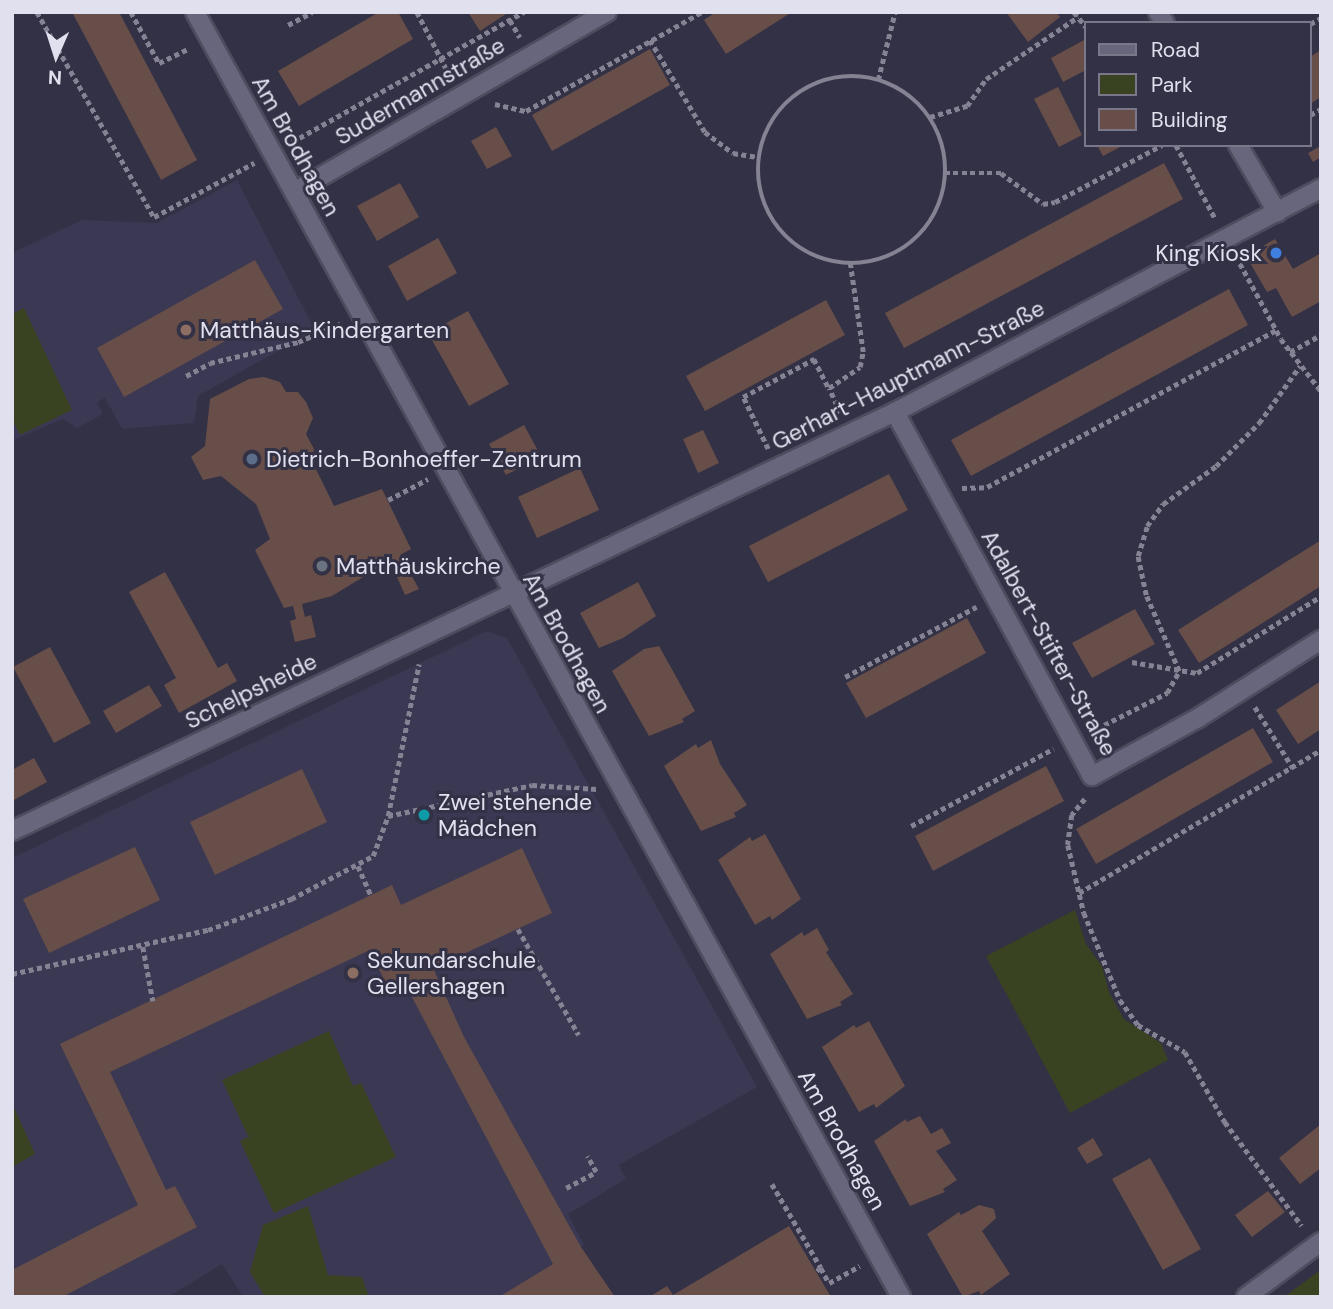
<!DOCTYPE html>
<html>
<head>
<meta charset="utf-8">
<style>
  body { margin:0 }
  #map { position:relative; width:1333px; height:1309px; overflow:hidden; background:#333145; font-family:"DM Sans",sans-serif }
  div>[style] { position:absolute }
  .built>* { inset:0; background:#3b3853 }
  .green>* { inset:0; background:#394322 }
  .building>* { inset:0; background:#684e49 }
  .path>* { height:4.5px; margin-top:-2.25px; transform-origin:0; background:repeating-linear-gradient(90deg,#848293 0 5px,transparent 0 8.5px) }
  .path>.ring { margin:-2.25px; padding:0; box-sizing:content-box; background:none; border:4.5px solid #848293; border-radius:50% }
  .roads { filter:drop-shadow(2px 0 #4e4c5e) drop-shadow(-2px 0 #4e4c5e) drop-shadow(0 2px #4e4c5e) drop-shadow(0 -2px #4e4c5e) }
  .minor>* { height:18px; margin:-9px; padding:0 9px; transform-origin:9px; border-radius:9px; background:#68667d }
  .dots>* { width:19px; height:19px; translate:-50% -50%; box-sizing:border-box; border:4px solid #333145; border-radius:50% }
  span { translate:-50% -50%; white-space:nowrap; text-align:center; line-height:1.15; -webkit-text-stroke:6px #333145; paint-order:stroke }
  .street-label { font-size:23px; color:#e1e0ee }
  .poi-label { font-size:23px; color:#e1e0ee }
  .right { translate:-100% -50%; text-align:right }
  .left { translate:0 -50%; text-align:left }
  .frame { position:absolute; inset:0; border:14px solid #e1e0ee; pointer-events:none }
  .legend { position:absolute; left:1084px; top:21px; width:228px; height:126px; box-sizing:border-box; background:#333145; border:2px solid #797789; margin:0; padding:9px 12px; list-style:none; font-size:21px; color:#e1e0ee }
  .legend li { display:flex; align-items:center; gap:14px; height:35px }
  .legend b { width:35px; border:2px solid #797789 }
  .north { position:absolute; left:21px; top:21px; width:70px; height:70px; -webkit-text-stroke:5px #333145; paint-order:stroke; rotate:183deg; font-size:19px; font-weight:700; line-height:28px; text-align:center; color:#e1e0ee }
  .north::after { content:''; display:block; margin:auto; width:24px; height:32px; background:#e1e0ee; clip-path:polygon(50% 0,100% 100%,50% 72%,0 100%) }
</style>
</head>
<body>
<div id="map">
  <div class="built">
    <i style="clip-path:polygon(237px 180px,315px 330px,198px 396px,194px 423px,122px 429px,105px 398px,97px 402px,103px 414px,77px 428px,63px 419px,13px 440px,12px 253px,82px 220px,157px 223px)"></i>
    <i style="clip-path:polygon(487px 631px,507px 638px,757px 1087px,619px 1165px,626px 1179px,568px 1214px,584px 1245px,500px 1297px,243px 1297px,222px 1264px,168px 1297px,12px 1297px,12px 1167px,35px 1154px,12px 1107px,12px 858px)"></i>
  </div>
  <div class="green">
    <i style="clip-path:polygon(24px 308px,72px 410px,20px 435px,12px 419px,12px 314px)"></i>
    <i style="clip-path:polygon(1075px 910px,1086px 944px,1102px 966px,1109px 992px,1124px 1019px,1161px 1043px,1168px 1060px,1070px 1113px,986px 956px)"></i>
    <i style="clip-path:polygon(329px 1031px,353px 1086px,361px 1083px,396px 1157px,274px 1213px,240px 1141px,252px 1135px,248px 1136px,222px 1080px)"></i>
    <i style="clip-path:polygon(12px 1103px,35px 1154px,12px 1167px)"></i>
    <i style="clip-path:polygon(308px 1206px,328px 1275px,362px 1277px,369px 1297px,265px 1297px,250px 1272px,263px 1225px)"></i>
    <i style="clip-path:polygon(1321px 1270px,1321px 1297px,1284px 1297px,1315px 1274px)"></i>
  </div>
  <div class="building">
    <i style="clip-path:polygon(72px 12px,119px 12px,197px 160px,161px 180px)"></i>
    <i style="clip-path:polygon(379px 12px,398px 12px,413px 39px,299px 106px,278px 71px)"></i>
    <i style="clip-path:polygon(468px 12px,509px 12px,480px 31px)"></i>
    <i style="clip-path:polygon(716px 12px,792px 12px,726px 54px,704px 20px)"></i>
    <i style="clip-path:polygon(1006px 12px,1056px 12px,1060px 17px,1028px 42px)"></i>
    <i style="clip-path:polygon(1086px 39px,1086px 70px,1063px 82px,1051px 58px)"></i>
    <i style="clip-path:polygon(650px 49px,670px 85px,552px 151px,532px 115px)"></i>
    <i style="clip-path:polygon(1321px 50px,1321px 97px,1310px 104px,1310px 57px)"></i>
    <i style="clip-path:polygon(1058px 87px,1082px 135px,1059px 147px,1034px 99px)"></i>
    <i style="clip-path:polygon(496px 127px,512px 156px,487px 169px,471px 141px)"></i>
    <i style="clip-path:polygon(1097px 145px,1124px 145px,1103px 156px)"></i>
    <i style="clip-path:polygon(1321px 146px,1321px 157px,1313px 162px,1308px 153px)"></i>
    <i style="clip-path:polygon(1164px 163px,1183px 199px,904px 348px,885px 313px)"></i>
    <i style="clip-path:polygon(400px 183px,419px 217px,377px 241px,357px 206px)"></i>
    <i style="clip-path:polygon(438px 238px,457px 273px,407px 301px,388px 266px)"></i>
    <i style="clip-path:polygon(1275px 239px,1293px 269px,1321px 253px,1321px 301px,1292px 317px,1276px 288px,1267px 292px,1246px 256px)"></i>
    <i style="clip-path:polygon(255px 260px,283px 309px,124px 397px,97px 348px)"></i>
    <i style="clip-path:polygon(1229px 289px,1248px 325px,971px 476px,951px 440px)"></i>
    <i style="clip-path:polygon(826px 300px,845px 335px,705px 411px,686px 376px)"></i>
    <i style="clip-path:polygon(468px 311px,509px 384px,469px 406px,428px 333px)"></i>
    <i style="clip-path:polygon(264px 377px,280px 382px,286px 392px,298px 392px,306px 402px,313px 418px,306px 434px,314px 449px,312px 461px,334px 506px,382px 489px,411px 549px,400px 555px,419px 589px,405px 595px,397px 577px,401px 575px,391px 560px,332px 596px,302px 604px,305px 617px,311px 615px,316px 637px,295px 642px,290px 621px,296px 619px,293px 606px,284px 608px,255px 550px,270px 539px,256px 504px,221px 476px,203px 480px,191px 457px,205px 446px,210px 399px,249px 379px)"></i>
    <i style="clip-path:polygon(524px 425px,541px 456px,506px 475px,489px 444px)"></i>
    <i style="clip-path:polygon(703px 430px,719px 463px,698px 473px,683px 439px)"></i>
    <i style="clip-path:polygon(580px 468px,599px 510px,537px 538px,518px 497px)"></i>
    <i style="clip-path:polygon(889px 474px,908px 510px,768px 582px,749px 546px)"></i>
    <i style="clip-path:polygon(1321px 540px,1321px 586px,1199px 663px,1178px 630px)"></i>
    <i style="clip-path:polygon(165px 572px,218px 668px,227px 663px,237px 681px,179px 713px,164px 685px,176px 678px,129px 592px)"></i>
    <i style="clip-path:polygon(638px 582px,656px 616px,623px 638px,599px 648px,580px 613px)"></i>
    <i style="clip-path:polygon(1135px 609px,1155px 644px,1092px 678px,1072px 643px)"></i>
    <i style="clip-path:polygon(967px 618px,986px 653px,866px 718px,846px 683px)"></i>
    <i style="clip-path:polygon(659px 646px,695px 711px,682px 719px,684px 722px,649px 736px,612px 671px,644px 649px)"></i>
    <i style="clip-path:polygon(50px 647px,91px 723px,54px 743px,13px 667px)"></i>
    <i style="clip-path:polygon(1321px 681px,1321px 729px,1298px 744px,1276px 710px)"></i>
    <i style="clip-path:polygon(149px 685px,162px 706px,116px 733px,103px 711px)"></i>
    <i style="clip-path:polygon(1253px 728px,1273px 762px,1096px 864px,1076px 829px)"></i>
    <i style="clip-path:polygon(711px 740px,720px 764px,747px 805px,734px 813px,736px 817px,701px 831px,664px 766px,696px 744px,698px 748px)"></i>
    <i style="clip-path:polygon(34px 758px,47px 782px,12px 801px,12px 770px)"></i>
    <i style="clip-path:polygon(1046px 766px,1064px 801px,933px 871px,915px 836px)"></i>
    <i style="clip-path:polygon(302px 769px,327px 822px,215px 875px,190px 822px)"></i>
    <i style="clip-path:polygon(765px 834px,801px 899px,772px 920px,770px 916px,755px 925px,718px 860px,750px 837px,752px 841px)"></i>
    <i style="clip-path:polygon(135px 847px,160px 900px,49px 953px,23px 899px)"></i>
    <i style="clip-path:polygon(522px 848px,552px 913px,433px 968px,464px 1037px,581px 1247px,615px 1297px,499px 1297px,553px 1264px,404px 982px,389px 990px,370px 950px,110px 1072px,166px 1190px,175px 1186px,197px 1227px,62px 1297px,12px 1297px,12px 1270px,138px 1205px,60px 1044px,392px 885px,401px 905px)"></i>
    <i style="clip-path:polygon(817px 928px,829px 950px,826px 952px,853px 994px,840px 1002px,842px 1005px,807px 1019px,770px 954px,802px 932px,804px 936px)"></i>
    <i style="clip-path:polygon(869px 1021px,905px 1086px,876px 1108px,874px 1104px,859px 1112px,822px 1047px,854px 1025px,856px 1028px)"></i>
    <i style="clip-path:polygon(920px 1116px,931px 1134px,942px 1128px,951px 1143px,936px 1151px,957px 1180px,943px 1189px,945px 1192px,910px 1206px,874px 1141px,906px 1119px,907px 1122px)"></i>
    <i style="clip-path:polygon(1321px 1124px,1321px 1168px,1300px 1184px,1279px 1158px)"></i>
    <i style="clip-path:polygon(1093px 1138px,1103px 1155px,1087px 1164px,1077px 1148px)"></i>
    <i style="clip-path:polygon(1150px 1158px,1201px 1249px,1163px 1270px,1112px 1179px)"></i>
    <i style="clip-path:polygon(1268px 1191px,1285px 1212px,1252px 1237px,1235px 1215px)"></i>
    <i style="clip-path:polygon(979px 1205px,994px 1209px,996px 1218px,982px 1231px,1010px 1274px,981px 1295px,979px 1291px,963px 1297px,927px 1234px,959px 1212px,961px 1215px)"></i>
    <i style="clip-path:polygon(789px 1226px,831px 1297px,649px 1297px,667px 1286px,673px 1295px)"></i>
  </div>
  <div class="path">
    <i style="left:37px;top:12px;width:236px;rotate:60.3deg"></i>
    <i style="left:154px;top:217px;width:114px;rotate:-28.4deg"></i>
    <i style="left:131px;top:12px;width:58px;rotate:61.2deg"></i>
    <i style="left:159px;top:63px;width:32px;rotate:-26deg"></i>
    <i style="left:417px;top:12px;width:72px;rotate:62.7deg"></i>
    <i style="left:1074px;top:12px;width:19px;rotate:51deg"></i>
    <i style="left:510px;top:20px;width:20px;rotate:60deg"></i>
    <i style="left:1310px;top:24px;width:13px;rotate:-29deg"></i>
    <i style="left:288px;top:25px;width:27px;rotate:-28deg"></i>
    <i style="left:650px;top:40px;width:107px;rotate:59.1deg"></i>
    <i style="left:705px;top:132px;width:35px;rotate:37deg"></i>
    <i style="left:733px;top:153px;width:25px;rotate:9deg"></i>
    <i class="ring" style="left:758px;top:76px;width:183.5px;height:183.5px"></i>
    <i style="left:878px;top:80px;width:70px;rotate:-76deg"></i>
    <i style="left:495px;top:104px;width:32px;rotate:13deg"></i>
    <i style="left:526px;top:111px;width:202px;rotate:-29.4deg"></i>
    <i style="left:1310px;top:115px;width:13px;rotate:-29deg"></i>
    <i style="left:930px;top:117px;width:39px;rotate:-17deg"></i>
    <i style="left:967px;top:106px;width:33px;rotate:-55deg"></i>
    <i style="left:986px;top:79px;width:111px;rotate:-34deg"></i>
    <i style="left:292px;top:142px;width:266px;rotate:-29.3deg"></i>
    <i style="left:1176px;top:145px;width:83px;rotate:61.9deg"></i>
    <i style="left:945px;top:173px;width:56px"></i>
    <i style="left:1001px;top:173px;width:52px;rotate:36.4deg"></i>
    <i style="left:1043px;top:204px;width:12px;rotate:-9deg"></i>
    <i style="left:1055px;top:202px;width:121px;rotate:-28deg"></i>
    <i style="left:1236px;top:256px;width:94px;rotate:61.5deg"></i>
    <i style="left:1281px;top:339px;width:66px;rotate:52.4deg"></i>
    <i style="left:1290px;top:352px;width:35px;rotate:-29deg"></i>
    <i style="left:186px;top:376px;width:27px;rotate:-28deg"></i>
    <i style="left:210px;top:363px;width:90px;rotate:-13.4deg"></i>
    <i style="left:298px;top:342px;width:46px;rotate:-23.2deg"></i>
    <i style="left:840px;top:413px;width:27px;rotate:-114deg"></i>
    <i style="left:829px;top:388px;width:37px;rotate:-34deg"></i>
    <i style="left:860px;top:367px;width:15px;rotate:-79deg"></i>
    <i style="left:863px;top:352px;width:90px;rotate:-98.3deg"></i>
    <i style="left:768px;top:449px;width:58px;rotate:-115.7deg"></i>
    <i style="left:743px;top:397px;width:81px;rotate:-28.2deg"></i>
    <i style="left:814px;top:359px;width:33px;rotate:63deg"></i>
    <i style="left:962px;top:488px;width:25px;rotate:-2deg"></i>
    <i style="left:987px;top:487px;width:329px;rotate:-28.5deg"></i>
    <i style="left:388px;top:500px;width:45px;rotate:-27.7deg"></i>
    <i style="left:1132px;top:662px;width:66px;rotate:9.6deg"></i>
    <i style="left:1197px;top:673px;width:146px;rotate:-31.8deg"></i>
    <i style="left:1179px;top:671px;width:83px;rotate:-113.5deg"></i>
    <i style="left:1146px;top:595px;width:40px;rotate:-102deg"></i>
    <i style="left:1138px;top:556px;width:31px;rotate:-73deg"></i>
    <i style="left:1147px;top:526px;width:27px;rotate:-54deg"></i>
    <i style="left:1163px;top:504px;width:65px;rotate:-35.6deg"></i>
    <i style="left:1216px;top:466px;width:61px;rotate:-45deg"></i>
    <i style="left:1259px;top:423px;width:70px;rotate:-54.3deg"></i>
    <i style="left:845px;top:677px;width:149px;rotate:-28.1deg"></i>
    <i style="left:1255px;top:707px;width:72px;rotate:58.1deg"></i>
    <i style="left:1100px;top:739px;width:15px;rotate:-74deg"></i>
    <i style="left:1104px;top:725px;width:71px;rotate:-26.9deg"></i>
    <i style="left:1167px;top:693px;width:25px;rotate:-61deg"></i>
    <i style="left:1085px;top:799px;width:21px;rotate:129deg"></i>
    <i style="left:1072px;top:815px;width:30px;rotate:98deg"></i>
    <i style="left:1068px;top:845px;width:70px;rotate:76.8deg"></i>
    <i style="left:1084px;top:913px;width:94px;rotate:67.5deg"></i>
    <i style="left:1120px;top:1000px;width:31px;rotate:54deg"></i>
    <i style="left:1138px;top:1025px;width:54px;rotate:29.9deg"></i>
    <i style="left:1185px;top:1052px;width:81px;rotate:60.3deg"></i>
    <i style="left:1225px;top:1122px;width:129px;rotate:53.5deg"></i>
    <i style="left:388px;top:816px;width:147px;rotate:-12.1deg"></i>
    <i style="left:532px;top:785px;width:65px;rotate:3.5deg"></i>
    <i style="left:911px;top:826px;width:162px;rotate:-28.5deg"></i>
    <i style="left:358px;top:866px;width:32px;rotate:66deg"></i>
    <i style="left:1079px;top:893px;width:281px;rotate:-30.6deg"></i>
    <i style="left:518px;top:929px;width:122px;rotate:60.1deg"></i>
    <i style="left:143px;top:947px;width:55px;rotate:79.5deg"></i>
    <i style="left:12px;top:974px;width:201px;rotate:-12.7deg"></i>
    <i style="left:208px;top:930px;width:89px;rotate:-20.5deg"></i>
    <i style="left:291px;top:899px;width:93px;rotate:-27.7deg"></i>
    <i style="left:373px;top:856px;width:43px;rotate:-69.4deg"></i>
    <i style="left:388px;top:816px;width:155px;rotate:-78.5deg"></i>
    <i style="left:772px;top:1184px;width:97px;rotate:59.7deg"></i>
    <i style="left:821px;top:1268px;width:6px;rotate:141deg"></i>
    <i style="left:566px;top:1188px;width:34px;rotate:-28deg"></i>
    <i style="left:596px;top:1172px;width:18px;rotate:-119deg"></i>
    <i style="left:821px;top:1268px;width:17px;rotate:62deg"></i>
    <i style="left:829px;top:1283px;width:35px;rotate:-29deg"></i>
  </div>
  <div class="roads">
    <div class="minor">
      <i style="left:195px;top:12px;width:1466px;rotate:61.21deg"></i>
      <i style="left:1158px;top:12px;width:13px;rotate:58deg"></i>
      <i style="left:1238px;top:145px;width:78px;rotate:59.8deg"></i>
      <i style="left:294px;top:192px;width:361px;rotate:-29.9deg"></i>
      <i style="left:895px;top:412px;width:414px;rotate:61.6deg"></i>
      <i style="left:1092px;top:776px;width:121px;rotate:-28.7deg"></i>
      <i style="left:1198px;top:718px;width:146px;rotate:-32.4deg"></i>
      <i style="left:12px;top:831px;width:977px;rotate:-25.39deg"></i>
      <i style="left:895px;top:412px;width:481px;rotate:-27.7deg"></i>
      <i style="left:1246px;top:1297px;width:93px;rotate:-36.3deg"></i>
    </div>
  </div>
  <div class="dots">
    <i style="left:1276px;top:253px;background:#3f7fe0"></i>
    <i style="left:186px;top:330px;background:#8d6e63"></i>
    <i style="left:252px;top:459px;background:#5c6f8a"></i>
    <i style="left:322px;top:566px;background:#6b7280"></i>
    <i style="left:424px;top:815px;background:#0f9aa8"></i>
    <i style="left:353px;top:973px;background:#8d6e63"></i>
  </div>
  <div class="street-label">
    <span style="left:420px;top:91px;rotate:-30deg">Sudermannstraße</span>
    <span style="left:296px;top:146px;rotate:61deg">Am Brodhagen</span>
    <span style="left:908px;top:375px;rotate:-27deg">Gerhart-Hauptmann-Straße</span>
    <span style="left:567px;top:643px;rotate:61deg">Am Brodhagen</span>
    <span style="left:1049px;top:643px;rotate:61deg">Adalbert-Stifter-Straße</span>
    <span style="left:251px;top:691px;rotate:-26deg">Schelpsheide</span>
    <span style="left:842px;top:1140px;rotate:61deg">Am Brodhagen</span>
  </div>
  <div class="poi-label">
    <span class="right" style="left:1262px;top:253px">King Kiosk</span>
    <span class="left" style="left:200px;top:330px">Matthäus-Kindergarten</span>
    <span class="left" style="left:266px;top:459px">Dietrich-Bonhoeffer-Zentrum</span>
    <span class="left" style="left:336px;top:566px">Matthäuskirche</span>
    <span class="left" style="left:438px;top:815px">Zwei stehende<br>Mädchen</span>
    <span class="left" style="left:367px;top:973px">Sekundarschule<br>Gellershagen</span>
  </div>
  <div class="frame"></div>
  <ul class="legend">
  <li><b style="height:9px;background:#68667d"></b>Road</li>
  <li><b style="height:19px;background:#394322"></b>Park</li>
  <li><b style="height:19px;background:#684e49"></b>Building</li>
  </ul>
  <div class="north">N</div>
</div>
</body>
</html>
